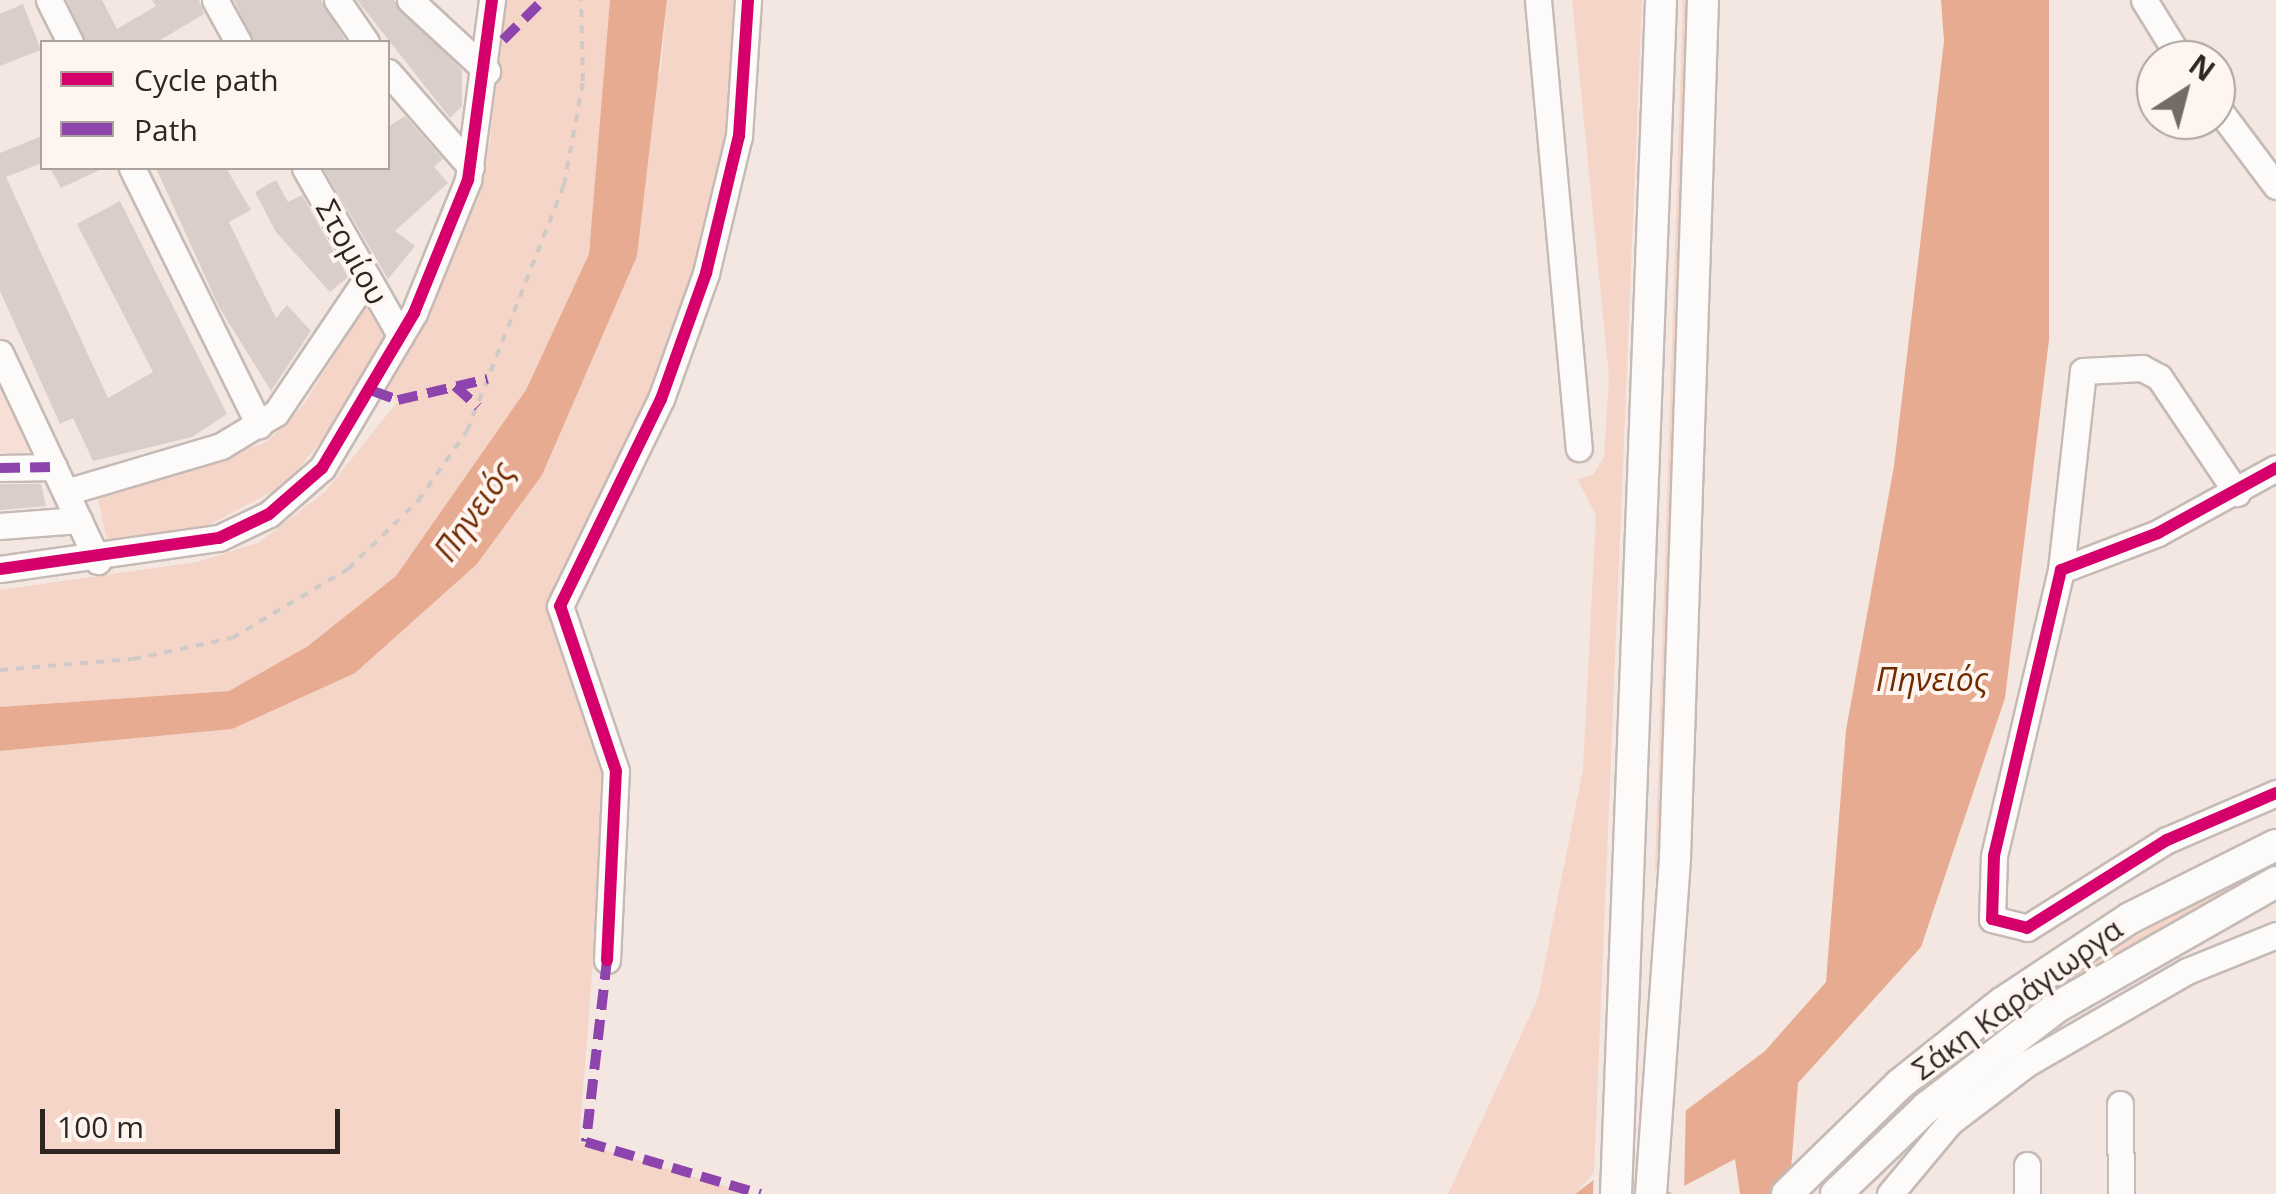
<!DOCTYPE html>
<html>
<head>
<meta charset="utf-8">
<style>
  body { margin:0 }
  #map { position:relative; width:2276px; height:1194px; overflow:hidden; background:#f4e7e1; font-family:"Open Sans",sans-serif }
  div>[style] { position:absolute }
  .built>* { inset:0; background:#f7dfd5 }
  .green>* { inset:0; background:#f5d5c7 }
  .water>* { inset:0; background:#e6ab90 }
  .pier>* { inset:0; background:#f4e7e1 }
  .building>* { inset:0; background:#d9cec9 }
  .path>* { height:4px; margin-top:-2px; transform-origin:0; background:repeating-linear-gradient(90deg,#cfcac8 0 8px,transparent 0 16px) }
  .roads { filter:drop-shadow(2px 0 #c5bab6) drop-shadow(-2px 0 #c5bab6) drop-shadow(0 2px #c5bab6) drop-shadow(0 -2px #c5bab6) }
  .minor>* { height:25px; margin:-12.5px; padding:0 12.5px; transform-origin:12.5px; border-radius:12.5px; background:#fdfbfa }
  .major>* { height:30px; margin:-15px; padding:0 15px; transform-origin:15px; border-radius:15px; background:#fdfbfa }
  .quiet>* { height:10px; margin-top:-5px; transform-origin:0; background:repeating-linear-gradient(90deg,#8e44ad 0 20px,transparent 0 30px) }
  .cycleway>* { height:12px; margin:-6px; padding:0 6px; transform-origin:6px; border-radius:6px; background:#d6006c }
  span { translate:-50% -50%; white-space:nowrap; text-align:center; line-height:1.15; -webkit-text-stroke:8px #fef4f0; paint-order:stroke }
  .street-label { font-size:30px; color:#2f2623 }
  .water-label { font-size:32px; color:#712a00; font-style:italic }
  .legend { position:absolute; left:40px; top:40px; width:350px; height:130px; box-sizing:border-box; background:#fef4f0; border:2px solid #aba29e; margin:0; padding:12px 18px; list-style:none; font-size:30px; color:#2f2623 }
  .legend li { display:flex; align-items:center; gap:20px; height:50px }
  .legend b { width:50px; border:2px solid #aba29e }
  .north { position:absolute; left:2136px; top:40px; width:100px; height:100px; box-sizing:border-box; background:#fef4f0; border:2px solid #aba29e; border-radius:50%; rotate:36deg; font-size:28px; font-weight:700; line-height:40px; text-align:center; color:#2f2623 }
  .north::after { content:''; display:block; margin:auto; width:35px; height:45px; background:#746a66; clip-path:polygon(50% 0,100% 100%,50% 72%,0 100%) }
  .scale { position:absolute; left:40px; top:1109px; width:300px; height:45px; box-sizing:border-box; border:5px solid #2f2623; border-top:0; padding-left:12px; font-size:30px; line-height:35px; white-space:nowrap; color:#2f2623; -webkit-text-stroke:8px #fef4f0; paint-order:stroke }
</style>
</head>
<body>
<div id="map">
  <div class="built">
    <i style="clip-path:polygon(0 378px,35px 452px,0 453px)"></i>
  </div>
  <div class="green">
    <i style="clip-path:polygon(500px 0,610px 0,607px 55px,589px 254px,526px 390px,461px 496px,396px 577px,308px 646px,229px 691px,0 707px,0 590px,197px 562px,258px 543px,325px 492px,398px 401px,384px 389px,490px 142px)"></i>
    <i style="clip-path:polygon(667px 0,738px 0,726px 138px,661px 399px,560px 611px,609px 755px,579px 1142px,751px 1194px,0 1194px,0 751px,232px 729px,477px 564px,661px 69px)"></i>
    <i style="clip-path:polygon(1572px 0,1642px 0,1594px 1173px,1575px 1194px,1448px 1194px,1538px 998px,1583px 769px,1596px 515px,1577px 479px,1593px 475px,1604px 457px,1609px 377px)"></i>
    <i style="clip-path:polygon(1683px 0,1694px 0,1664px 866px,1655px 871px)"></i>
    <i style="clip-path:polygon(367px 303px,385px 338px,346px 411px,285px 485px,203px 528px,115px 543px,106px 537px,98px 498px,267px 442px,304px 404px)"></i>
    <i style="clip-path:polygon(2276px 857px,2276px 867px,2052px 995px,1909px 1105px,1901px 1099px,2044px 988px)"></i>
  </div>
  <div class="water">
    <i style="clip-path:polygon(610px 0,667px 0,637px 256px,542px 475px,477px 564px,355px 673px,232px 729px,0 751px,0 707px,229px 691px,308px 646px,396px 576px,526px 390px,589px 254px)"></i>
    <i style="clip-path:polygon(1941px 0,2049px 0,2049px 340px,2005px 698px,1921px 947px,1798px 1083px,1789px 1194px,1740px 1194px,1735px 1159px,1669px 1194px,1575px 1194px,1765px 1051px,1826px 982px,1846px 730px,1894px 466px,1944px 41px)"></i>
  </div>
  <div class="pier">
    <i style="clip-path:polygon(1686px 1101px,1684px 1192px,1593px 1194px,1594px 1166px)"></i>
  </div>
  <div class="building">
    <i style="clip-path:polygon(67px 0,102px 0,117px 29px,156px 6px,152px 0,199px 0,204px 14px,157px 42px,86px 42px)"></i>
    <i style="clip-path:polygon(234px 0,321px 0,345px 40px,254px 42px)"></i>
    <i style="clip-path:polygon(357px 0,394px 0,462px 70px,462px 106px,450px 118px)"></i>
    <i style="clip-path:polygon(23px 4px,41px 50px,0 66px,0 14px)"></i>
    <i style="clip-path:polygon(405px 116px,443px 159px,434px 167px,448px 183px,395px 231px,415px 246px,388px 279px,323px 168px,388px 168px,388px 127px)"></i>
    <i style="clip-path:polygon(42px 136px,42px 163px,6px 177px,108px 398px,153px 372px,77px 224px,120px 201px,227px 414px,192px 437px,93px 461px,73px 418px,60px 424px,0 291px,0 153px)"></i>
    <i style="clip-path:polygon(50px 168px,104px 168px,61px 188px)"></i>
    <i style="clip-path:polygon(156px 168px,226px 168px,251px 210px,229px 222px,258px 282px,276px 318px,287px 305px,311px 331px,271px 391px,219px 307px)"></i>
    <i style="clip-path:polygon(276px 180px,288px 202px,302px 195px,348px 277px,330px 292px,276px 232px,255px 192px)"></i>
    <i style="clip-path:polygon(0 484px,41px 484px,46px 506px,0 510px)"></i>
  </div>
  <div class="path">
    <i style="left:0;top:670px;width:133px;rotate:-4.7deg"></i>
    <i style="left:133px;top:659px;width:101px;rotate:-12deg"></i>
    <i style="left:232px;top:638px;width:135px;rotate:-30.7deg"></i>
    <i style="left:348px;top:569px;width:98px;rotate:-44.2deg"></i>
    <i style="left:418px;top:501px;width:85px;rotate:-55deg"></i>
    <i style="left:467px;top:431px;width:264px;rotate:-68.5deg"></i>
    <i style="left:564px;top:185px;width:106px;rotate:-79.6deg"></i>
    <i style="left:583px;top:81px;width:81px;rotate:-91.4deg"></i>
  </div>
  <div class="roads">
    <div class="minor">
      <i style="left:49px;top:0;width:47px;rotate:63.4deg"></i>
      <i style="left:215px;top:0;width:48px;rotate:61.3deg"></i>
      <i style="left:337px;top:0;width:51px;rotate:55.4deg"></i>
      <i style="left:410px;top:0;width:105px;rotate:42.7deg"></i>
      <i style="left:1538px;top:0;width:450px;rotate:84.8deg"></i>
      <i style="left:2144px;top:0;width:70px;rotate:58.3deg"></i>
      <i style="left:388px;top:72px;width:126px;rotate:48.9deg"></i>
      <i style="left:2216px;top:106px;width:100px;rotate:53.1deg"></i>
      <i style="left:132px;top:168px;width:287px;rotate:63.7deg"></i>
      <i style="left:305px;top:168px;width:193px;rotate:60.3deg"></i>
      <i style="left:0;top:353px;width:230px;rotate:64.8deg"></i>
      <i style="left:0;top:468px;width:54px;rotate:-1.1deg"></i>
      <i style="left:2276px;top:468px;width:135px;rotate:151.2deg"></i>
      <i style="left:2158px;top:533px;width:104px;rotate:159.1deg"></i>
      <i style="left:2061px;top:570px;width:294px;rotate:103.2deg"></i>
      <i style="left:1994px;top:856px;width:63px;rotate:91.8deg"></i>
      <i style="left:1992px;top:919px;width:36px;rotate:14deg"></i>
      <i style="left:2027px;top:928px;width:165px;rotate:-32.2deg"></i>
      <i style="left:2167px;top:840px;width:119px;rotate:-23.3deg"></i>
      <i style="left:66px;top:492px;width:162px;rotate:-16.5deg"></i>
      <i style="left:221px;top:446px;width:64px;rotate:-31deg"></i>
      <i style="left:276px;top:413px;width:159px;rotate:-56deg"></i>
      <i style="left:0;top:526px;width:79px;rotate:-4.3deg"></i>
      <i style="left:0;top:569px;width:221px;rotate:-8.1deg"></i>
      <i style="left:219px;top:538px;width:55px;rotate:-25.6deg"></i>
      <i style="left:269px;top:514px;width:70px;rotate:-41deg"></i>
      <i style="left:322px;top:468px;width:180px;rotate:-59.3deg"></i>
      <i style="left:414px;top:313px;width:144px;rotate:-67.9deg"></i>
      <i style="left:468px;top:180px;width:182px;rotate:-82.4deg"></i>
      <i style="left:2061px;top:570px;width:200px;rotate:-83.7deg"></i>
      <i style="left:2083px;top:371px;width:59px;rotate:-2.9deg"></i>
      <i style="left:2142px;top:368px;width:19px;rotate:28deg"></i>
      <i style="left:2159px;top:377px;width:140px;rotate:56.1deg"></i>
      <i style="left:607px;top:960px;width:189px;rotate:-87.3deg"></i>
      <i style="left:616px;top:771px;width:174px;rotate:-108.7deg"></i>
      <i style="left:560px;top:606px;width:230px;rotate:-64deg"></i>
      <i style="left:661px;top:399px;width:134px;rotate:-70.3deg"></i>
      <i style="left:706px;top:273px;width:141px;rotate:-76.5deg"></i>
      <i style="left:739px;top:136px;width:136px;rotate:-86.2deg"></i>
      <i style="left:2120px;top:1104px;width:90px;rotate:89.4deg"></i>
      <i style="left:1890px;top:1194px;width:94px;rotate:-50.2deg"></i>
      <i style="left:1950px;top:1122px;width:96px;rotate:-37.3deg"></i>
      <i style="left:2026px;top:1064px;width:186px;rotate:-30deg"></i>
      <i style="left:2187px;top:971px;width:96px;rotate:-22deg"></i>
      <i style="left:2027px;top:1194px;width:29px;rotate:-90deg"></i>
    </div>
    <div class="major">
      <i style="left:1616px;top:1194px;width:1195px;rotate:-87.84deg"></i>
      <i style="left:1651px;top:1194px;width:338px;rotate:-85.9deg"></i>
      <i style="left:1675px;top:857px;width:857px;rotate:-88.13deg"></i>
      <i style="left:1787px;top:1194px;width:158px;rotate:-44.2deg"></i>
      <i style="left:1900px;top:1084px;width:130px;rotate:-38.5deg"></i>
      <i style="left:2002px;top:1003px;width:154px;rotate:-33.6deg"></i>
      <i style="left:2130px;top:918px;width:163px;rotate:-26.6deg"></i>
      <i style="left:1836px;top:1194px;width:126px;rotate:-43.7deg"></i>
      <i style="left:1927px;top:1107px;width:164px;rotate:-37.6deg"></i>
      <i style="left:2057px;top:1007px;width:252px;rotate:-29.7deg"></i>
    </div>
  </div>
  <div class="quiet">
    <i style="left:503px;top:40px;width:57px;rotate:-45deg"></i>
    <i style="left:455px;top:386px;width:31px;rotate:42deg"></i>
    <i style="left:373px;top:391px;width:27px;rotate:20deg"></i>
    <i style="left:398px;top:400px;width:92px;rotate:-13.1deg"></i>
    <i style="left:0;top:468px;width:54px;rotate:-1.1deg"></i>
    <i style="left:607px;top:960px;width:183px;rotate:96.6deg"></i>
    <i style="left:586px;top:1142px;width:182px;rotate:16.6deg"></i>
  </div>
  <div class="cycleway">
    <i style="left:2276px;top:468px;width:135px;rotate:151.2deg"></i>
    <i style="left:2158px;top:533px;width:104px;rotate:159.1deg"></i>
    <i style="left:2061px;top:570px;width:294px;rotate:103.2deg"></i>
    <i style="left:1994px;top:856px;width:63px;rotate:91.8deg"></i>
    <i style="left:1992px;top:919px;width:36px;rotate:14deg"></i>
    <i style="left:2027px;top:928px;width:165px;rotate:-32.2deg"></i>
    <i style="left:2167px;top:840px;width:119px;rotate:-23.3deg"></i>
    <i style="left:0;top:569px;width:221px;rotate:-8.1deg"></i>
    <i style="left:219px;top:538px;width:55px;rotate:-25.6deg"></i>
    <i style="left:269px;top:514px;width:70px;rotate:-41deg"></i>
    <i style="left:322px;top:468px;width:180px;rotate:-59.3deg"></i>
    <i style="left:414px;top:313px;width:144px;rotate:-67.9deg"></i>
    <i style="left:468px;top:180px;width:182px;rotate:-82.4deg"></i>
    <i style="left:607px;top:960px;width:189px;rotate:-87.3deg"></i>
    <i style="left:616px;top:771px;width:174px;rotate:-108.7deg"></i>
    <i style="left:560px;top:606px;width:230px;rotate:-64deg"></i>
    <i style="left:661px;top:399px;width:134px;rotate:-70.3deg"></i>
    <i style="left:706px;top:273px;width:141px;rotate:-76.5deg"></i>
    <i style="left:739px;top:136px;width:136px;rotate:-86.2deg"></i>
  </div>
  <div class="street-label">
    <span style="left:352px;top:252px;rotate:61deg">Στομίου</span>
    <span style="left:2017px;top:999px;rotate:-36deg">Σάκη Καράγιωργα</span>
  </div>
  <div class="water-label">
    <span style="left:474px;top:511px;rotate:-55deg">Πηνειός</span>
    <span style="left:1932px;top:679px">Πηνειός</span>
  </div>
  <ul class="legend">
  <li><b style="height:12px;background:#d6006c"></b>Cycle path</li>
  <li><b style="height:12px;background:#8e44ad"></b>Path</li>
  </ul>
  <div class="north">N</div>
  <div class="scale">100 m</div>
</div>
</body>
</html>
